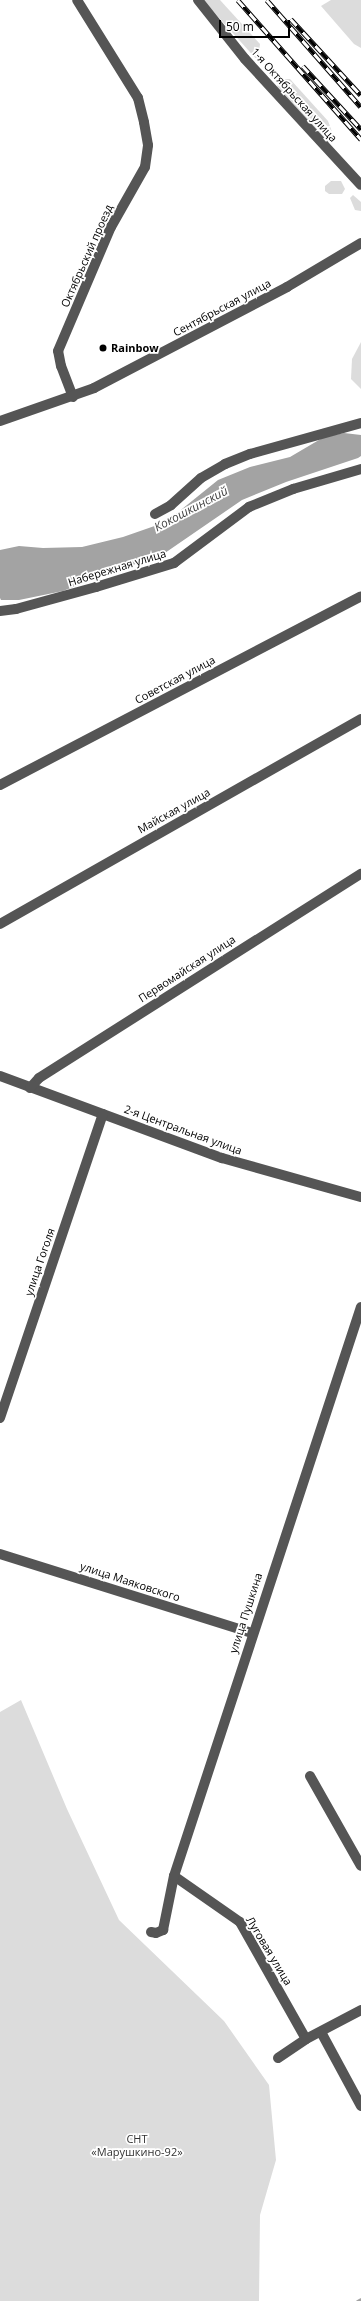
<!DOCTYPE html>
<html>
<head>
<meta charset="utf-8">
<style>
  body { margin:0 }
  #map { position:relative; width:361px; height:2301px; overflow:hidden; background:#fff; font-family:"Open Sans",sans-serif }
  div>[style] { position:absolute }
  .green>* { inset:0; background:#dcdcdc }
  .water>* { inset:0; background:#a3a3a3 }
  .stream>* { height:3px; margin:-1.5px; padding:0 1.5px; transform-origin:1.5px; border-radius:1.5px; background:#a3a3a3 }
  .minor>* { height:10px; margin:-5px; padding:0 5px; transform-origin:5px; border-radius:5px; background:#555 }
  .rail>* { height:4.5px; margin-top:-2.25px; transform-origin:0; background:repeating-linear-gradient(90deg,#fff 0 9px,#000 0 18px); box-sizing:border-box; border-block:1px solid #000 }
  .dots>* { width:11px; height:11px; translate:-50% -50%; box-sizing:border-box; border:2px solid #fff; border-radius:50% }
  span { translate:-50% -50%; white-space:nowrap; text-align:center; line-height:1.15; -webkit-text-stroke:3.5px #fff; paint-order:stroke }
  .street-label { font-size:11px; color:#000 }
  .poi-label { font-size:11px; color:#000; font-weight:700 }
  .left { translate:0 -50%; text-align:left }
  .park-label { font-size:11px; color:#333 }
  .water-label { font-size:12px; color:#444; font-style:italic }
  .scale { position:absolute; left:219px; top:20px; width:71px; height:18px; box-sizing:border-box; border:2px solid #000; border-top:0; padding-left:5px; font-size:12px; line-height:14px; white-space:nowrap; color:#000; -webkit-text-stroke:3px #fff; paint-order:stroke }
</style>
</head>
<body>
<div id="map">
  <div class="green">
    <i style="clip-path:polygon(203px 0,220px 0,260px 44px,258px 61px)"></i>
    <i style="clip-path:polygon(331px 0,361px 0,361px 48px,354px 44px,321px 6px)"></i>
    <i style="clip-path:polygon(284px 79px,290px 79px,328px 121px,335px 140px,327px 142px,277px 86px)"></i>
    <i style="clip-path:polygon(331px 181px,341px 181px,345px 189px,342px 194px,329px 194px,325px 191px,325px 186px)"></i>
    <i style="clip-path:polygon(353px 195px,361px 202px,361px 211px,355px 210px,350px 198px)"></i>
    <i style="clip-path:polygon(361px 342px,361px 389px,351px 379px,352px 359px)"></i>
    <i style="clip-path:polygon(21px 1700px,67px 1809px,119px 1920px,224px 2021px,269px 2085px,276px 2160px,260px 2215px,259px 2301px,0 2301px,0 1712px)"></i>
  </div>
  <div class="water">
    <i style="clip-path:polygon(344px 433px,361px 435px,361px 456px,358px 458px,286px 482px,242px 500px,162px 555px,109px 573px,63px 591px,19px 600px,1px 600px,0 598px,0 550px,19px 546px,43px 548px,82px 547px,123px 537px,166px 522px,218px 480px,250px 467px,290px 457px,324px 437px)"></i>
  </div>
  <div class="stream">
    <i style="left:357px;top:2301px;width:4px;rotate:-27deg"></i>
  </div>
  <div class="minor">
    <i style="left:198px;top:0;width:75px;rotate:51.5deg"></i>
    <i style="left:245px;top:59px;width:171px;rotate:47.4deg"></i>
    <i style="left:73px;top:397px;width:33px;rotate:-111deg"></i>
    <i style="left:61px;top:366px;width:15px;rotate:-101deg"></i>
    <i style="left:58px;top:351px;width:135px;rotate:-66.9deg"></i>
    <i style="left:111px;top:227px;width:69px;rotate:-60.5deg"></i>
    <i style="left:145px;top:167px;width:22px;rotate:-82deg"></i>
    <i style="left:148px;top:145px;width:23px;rotate:-100deg"></i>
    <i style="left:144px;top:122px;width:25px;rotate:-104deg"></i>
    <i style="left:138px;top:98px;width:115px;rotate:-121.9deg"></i>
    <i style="left:0;top:421px;width:100px;rotate:-19.3deg"></i>
    <i style="left:94px;top:388px;width:218px;rotate:-27.6deg"></i>
    <i style="left:287px;top:287px;width:86px;rotate:-30.7deg"></i>
    <i style="left:155px;top:514px;width:18px;rotate:-29deg"></i>
    <i style="left:171px;top:505px;width:40px;rotate:-42deg"></i>
    <i style="left:201px;top:478px;width:28px;rotate:-30deg"></i>
    <i style="left:225px;top:464px;width:27px;rotate:-22deg"></i>
    <i style="left:250px;top:454px;width:115px;rotate:-15.6deg"></i>
    <i style="left:0;top:611px;width:16px;rotate:-7deg"></i>
    <i style="left:16px;top:609px;width:83px;rotate:-15.4deg"></i>
    <i style="left:96px;top:587px;width:82px;rotate:-17.1deg"></i>
    <i style="left:174px;top:563px;width:94px;rotate:-36.7deg"></i>
    <i style="left:249px;top:507px;width:48px;rotate:-22.2deg"></i>
    <i style="left:293px;top:489px;width:71px;rotate:-16.4deg"></i>
    <i style="left:0;top:785px;width:407px;rotate:-27.6deg"></i>
    <i style="left:0;top:924px;width:415px;rotate:-29.6deg"></i>
    <i style="left:0;top:1076px;width:237px;rotate:20.3deg"></i>
    <i style="left:222px;top:1158px;width:144px;rotate:15.7deg"></i>
    <i style="left:30px;top:1088px;width:13px;rotate:-48deg"></i>
    <i style="left:39px;top:1078px;width:381px;rotate:-32.4deg"></i>
    <i style="left:0;top:1418px;width:321px;rotate:-71.3deg"></i>
    <i style="left:0;top:1554px;width:264px;rotate:17.4deg"></i>
    <i style="left:310px;top:1776px;width:103px;rotate:60.5deg"></i>
    <i style="left:174px;top:1876px;width:80px;rotate:34.9deg"></i>
    <i style="left:240px;top:1922px;width:134px;rotate:60.6deg"></i>
    <i style="left:151px;top:1932px;width:5px;rotate:11deg"></i>
    <i style="left:156px;top:1933px;width:8px;rotate:-23deg"></i>
    <i style="left:163px;top:1930px;width:55px;rotate:-78.5deg"></i>
    <i style="left:174px;top:1876px;width:599px;rotate:-71.81deg"></i>
    <i style="left:321px;top:2032px;width:84px;rotate:61.6deg"></i>
    <i style="left:278px;top:2058px;width:34px;rotate:-34deg"></i>
    <i style="left:306px;top:2039px;width:62px;rotate:-27.8deg"></i>
  </div>
  <div class="rail">
    <i style="left:238px;top:0;width:186px;rotate:48.5deg"></i>
    <i style="left:267px;top:0;width:142px;rotate:48.7deg"></i>
    <i style="left:291px;top:19px;width:103px;rotate:47.4deg"></i>
    <i style="left:303px;top:66px;width:86px;rotate:47.4deg"></i>
  </div>
  <div class="dots">
    <i style="left:103px;top:348px;background:#000"></i>
  </div>
  <div class="street-label">
    <span style="left:294px;top:95px;rotate:48deg">1-я Октябрьская улица</span>
    <span style="left:87px;top:256px;rotate:-66deg">Октябрьский проезд</span>
    <span style="left:222px;top:308px;rotate:-28deg">Сентябрьская улица</span>
    <span style="left:117px;top:568px;rotate:-17deg">Набережная улица</span>
    <span style="left:175px;top:680px;rotate:-28deg">Советская улица</span>
    <span style="left:174px;top:811px;rotate:-29deg">Майская улица</span>
    <span style="left:187px;top:969px;rotate:-33deg">Первомайская улица</span>
    <span style="left:183px;top:1130px;rotate:20deg">2-я Центральная улица</span>
    <span style="left:40px;top:1262px;rotate:-71deg">улица Гоголя</span>
    <span style="left:130px;top:1582px;rotate:18deg">улица Маяковского</span>
    <span style="left:246px;top:1613px;rotate:-72deg">улица Пушкина</span>
    <span style="left:269px;top:1951px;rotate:59deg">Луговая улица</span>
  </div>
  <div class="poi-label">
    <span class="left" style="left:111px;top:348px">Rainbow</span>
  </div>
  <div class="park-label">
    <span style="left:137px;top:2146px">СНТ<br>«Марушкино-92»</span>
  </div>
  <div class="water-label">
    <span style="left:191px;top:509px;rotate:-28deg">Кокошкинский</span>
  </div>
  <div class="scale">50 m</div>
</div>
</body>
</html>
